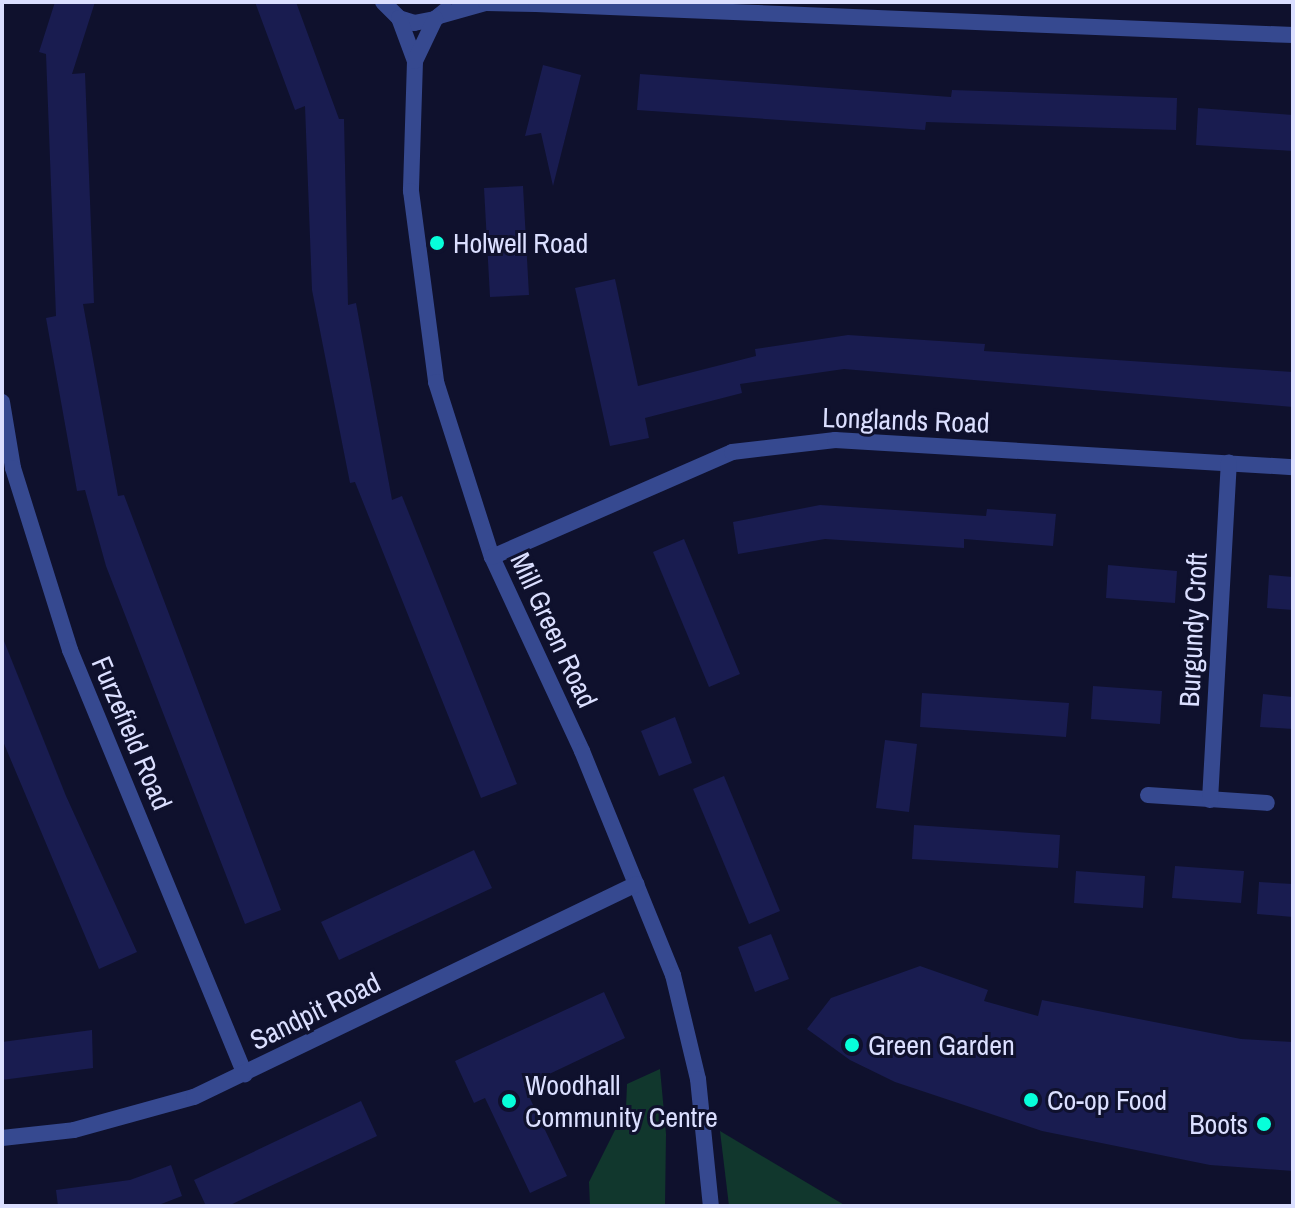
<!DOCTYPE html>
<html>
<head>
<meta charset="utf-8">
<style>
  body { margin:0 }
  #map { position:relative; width:1295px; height:1208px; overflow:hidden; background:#0f112d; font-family:"Archivo Narrow",sans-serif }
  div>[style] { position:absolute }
  .green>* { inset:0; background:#11372d }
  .building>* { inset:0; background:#191c50 }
  .street>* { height:16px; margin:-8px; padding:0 8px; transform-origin:8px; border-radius:8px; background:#364990 }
  .dots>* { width:22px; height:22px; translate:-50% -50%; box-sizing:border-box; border:4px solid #0f112d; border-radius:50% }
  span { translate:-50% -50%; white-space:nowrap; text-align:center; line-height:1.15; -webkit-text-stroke:6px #0f112d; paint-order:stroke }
  .poi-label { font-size:28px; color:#dbdfff }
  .left { translate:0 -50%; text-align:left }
  .right { translate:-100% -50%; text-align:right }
  .street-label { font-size:28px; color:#dbdfff }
  .frame { position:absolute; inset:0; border:4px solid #dbdfff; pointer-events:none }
</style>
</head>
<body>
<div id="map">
  <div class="green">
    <i style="clip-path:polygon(660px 1069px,666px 1134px,665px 1206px,590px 1206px,589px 1182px,626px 1108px,627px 1084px)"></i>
    <i style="clip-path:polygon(720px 1131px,846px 1206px,729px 1206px)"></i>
  </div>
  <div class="building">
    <i style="clip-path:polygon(55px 2px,95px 2px,72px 74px,85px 73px,94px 303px,83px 304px,118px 496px,124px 495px,281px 910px,245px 924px,106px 566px,85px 490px,77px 491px,46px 318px,56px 316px,46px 54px,39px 52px)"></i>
    <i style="clip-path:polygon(255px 2px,296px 2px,339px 119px,344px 119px,348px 305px,356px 303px,392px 500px,402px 496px,517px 784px,481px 798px,355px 482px,350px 483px,312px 290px,305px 106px,295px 110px)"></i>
    <i style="clip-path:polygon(543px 65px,581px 75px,553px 186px,541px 133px,525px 136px)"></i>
    <i style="clip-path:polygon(640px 74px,951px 97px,952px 90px,1177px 98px,1176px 130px,926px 122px,925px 130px,637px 110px)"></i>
    <i style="clip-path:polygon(1198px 108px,1293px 115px,1293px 151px,1196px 145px)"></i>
    <i style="clip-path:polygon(523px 186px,529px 295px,490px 297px,484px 188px)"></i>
    <i style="clip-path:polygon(615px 279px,638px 386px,756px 356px,755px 349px,848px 335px,985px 344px,984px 351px,1293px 372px,1293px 407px,844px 369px,740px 384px,742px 393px,645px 418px,649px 438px,610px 446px,575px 288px)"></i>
    <i style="clip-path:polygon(820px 505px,986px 516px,987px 509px,1056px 514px,1053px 546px,964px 539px,964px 548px,825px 539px,738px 554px,733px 522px)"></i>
    <i style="clip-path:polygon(684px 539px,740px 674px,709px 687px,653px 552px)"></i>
    <i style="clip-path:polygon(1108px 565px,1177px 571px,1175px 603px,1106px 598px)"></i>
    <i style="clip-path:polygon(1269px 575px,1293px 577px,1293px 610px,1267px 608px)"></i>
    <i style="clip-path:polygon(2px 636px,66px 796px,137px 952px,99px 969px,2px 739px)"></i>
    <i style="clip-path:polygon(1093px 686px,1162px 691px,1160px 724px,1091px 719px)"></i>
    <i style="clip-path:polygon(922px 693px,1069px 703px,1066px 737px,920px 727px)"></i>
    <i style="clip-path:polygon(1263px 694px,1293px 697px,1293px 729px,1260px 727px)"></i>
    <i style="clip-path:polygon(675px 717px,692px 763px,659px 776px,641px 731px)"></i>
    <i style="clip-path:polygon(885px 740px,917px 744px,909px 812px,876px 808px)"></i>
    <i style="clip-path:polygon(724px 776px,780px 911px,749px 924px,693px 789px)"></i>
    <i style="clip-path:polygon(914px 825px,1060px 835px,1058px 868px,912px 859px)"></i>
    <i style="clip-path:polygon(474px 850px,492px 888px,339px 960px,321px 922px)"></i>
    <i style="clip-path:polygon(1175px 866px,1244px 871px,1241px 903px,1172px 898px)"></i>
    <i style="clip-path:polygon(1076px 871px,1145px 876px,1143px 908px,1074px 903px)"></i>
    <i style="clip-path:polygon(1259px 882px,1293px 884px,1293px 917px,1257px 914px)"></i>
    <i style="clip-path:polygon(771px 934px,789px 979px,755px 992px,738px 947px)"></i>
    <i style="clip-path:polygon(920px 966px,988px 990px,984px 1001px,1038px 1016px,1042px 1000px,1241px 1039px,1293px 1042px,1293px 1171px,1210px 1165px,1042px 1131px,895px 1082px,850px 1060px,807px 1029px,831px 998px)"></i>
    <i style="clip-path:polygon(604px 992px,625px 1038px,524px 1086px,567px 1176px,530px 1193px,485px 1098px,474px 1103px,455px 1061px)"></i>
    <i style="clip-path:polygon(92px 1030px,93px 1068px,2px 1080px,2px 1042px)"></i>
    <i style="clip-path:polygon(361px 1101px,377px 1136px,228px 1206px,206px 1206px,194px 1180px)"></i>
    <i style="clip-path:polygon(171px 1165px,182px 1196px,156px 1206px,58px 1206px,56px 1190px,130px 1180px)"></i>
  </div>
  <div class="street">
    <i style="left:383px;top:2px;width:23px;rotate:45deg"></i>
    <i style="left:399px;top:18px;width:16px;rotate:18deg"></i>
    <i style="left:414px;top:23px;width:21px;rotate:-11deg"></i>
    <i style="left:435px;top:19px;width:14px;rotate:-39deg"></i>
    <i style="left:439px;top:16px;width:49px;rotate:-15.5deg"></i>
    <i style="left:486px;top:3px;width:50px;rotate:1.1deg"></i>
    <i style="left:536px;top:4px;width:758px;rotate:2.35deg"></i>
    <i style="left:399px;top:18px;width:46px;rotate:69.6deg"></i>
    <i style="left:415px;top:61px;width:130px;rotate:91.8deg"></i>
    <i style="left:411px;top:191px;width:193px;rotate:82.5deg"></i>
    <i style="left:436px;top:382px;width:184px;rotate:72.3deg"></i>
    <i style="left:492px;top:557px;width:214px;rotate:65.1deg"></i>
    <i style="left:582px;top:751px;width:242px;rotate:67.9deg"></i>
    <i style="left:673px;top:975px;width:107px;rotate:76.5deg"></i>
    <i style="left:698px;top:1079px;width:128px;rotate:84.2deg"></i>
    <i style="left:415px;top:61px;width:47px;rotate:-64.5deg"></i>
    <i style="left:2px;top:402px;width:67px;rotate:80.5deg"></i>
    <i style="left:13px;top:468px;width:191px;rotate:72.6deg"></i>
    <i style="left:70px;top:650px;width:459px;rotate:67.6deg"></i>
    <i style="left:492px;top:557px;width:262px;rotate:-23.6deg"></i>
    <i style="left:732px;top:452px;width:104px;rotate:-6.6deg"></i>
    <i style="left:835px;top:440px;width:459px;rotate:3.4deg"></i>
    <i style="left:1148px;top:795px;width:119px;rotate:3.8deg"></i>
    <i style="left:1210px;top:800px;width:338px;rotate:-86.8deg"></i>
    <i style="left:2px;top:1138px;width:72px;rotate:-6.3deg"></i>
    <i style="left:74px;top:1130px;width:124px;rotate:-15.4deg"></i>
    <i style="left:194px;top:1097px;width:491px;rotate:-25.7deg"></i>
  </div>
  <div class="dots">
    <i style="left:437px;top:243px;background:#07ffda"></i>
    <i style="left:852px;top:1045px;background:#07ffda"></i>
    <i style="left:1031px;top:1100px;background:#07ffda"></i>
    <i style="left:509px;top:1101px;background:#07ffda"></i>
    <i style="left:1264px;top:1124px;background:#07ffda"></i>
  </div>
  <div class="poi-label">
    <span class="left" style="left:453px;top:243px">Holwell Road</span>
    <span class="left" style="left:868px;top:1045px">Green Garden</span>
    <span class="left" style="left:525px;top:1101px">Woodhall<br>Community Centre</span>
    <span class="left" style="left:1047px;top:1100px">Co-op Food</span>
    <span class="right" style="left:1248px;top:1124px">Boots</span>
  </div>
  <div class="street-label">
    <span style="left:906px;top:420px;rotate:2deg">Longlands Road</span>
    <span style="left:554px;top:630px;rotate:65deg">Mill Green Road</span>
    <span style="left:1193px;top:630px;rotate:-87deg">Burgundy Croft</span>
    <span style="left:132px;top:733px;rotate:67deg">Furzefield Road</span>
    <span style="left:315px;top:1011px;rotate:-26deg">Sandpit Road</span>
  </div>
  <div class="frame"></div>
</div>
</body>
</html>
